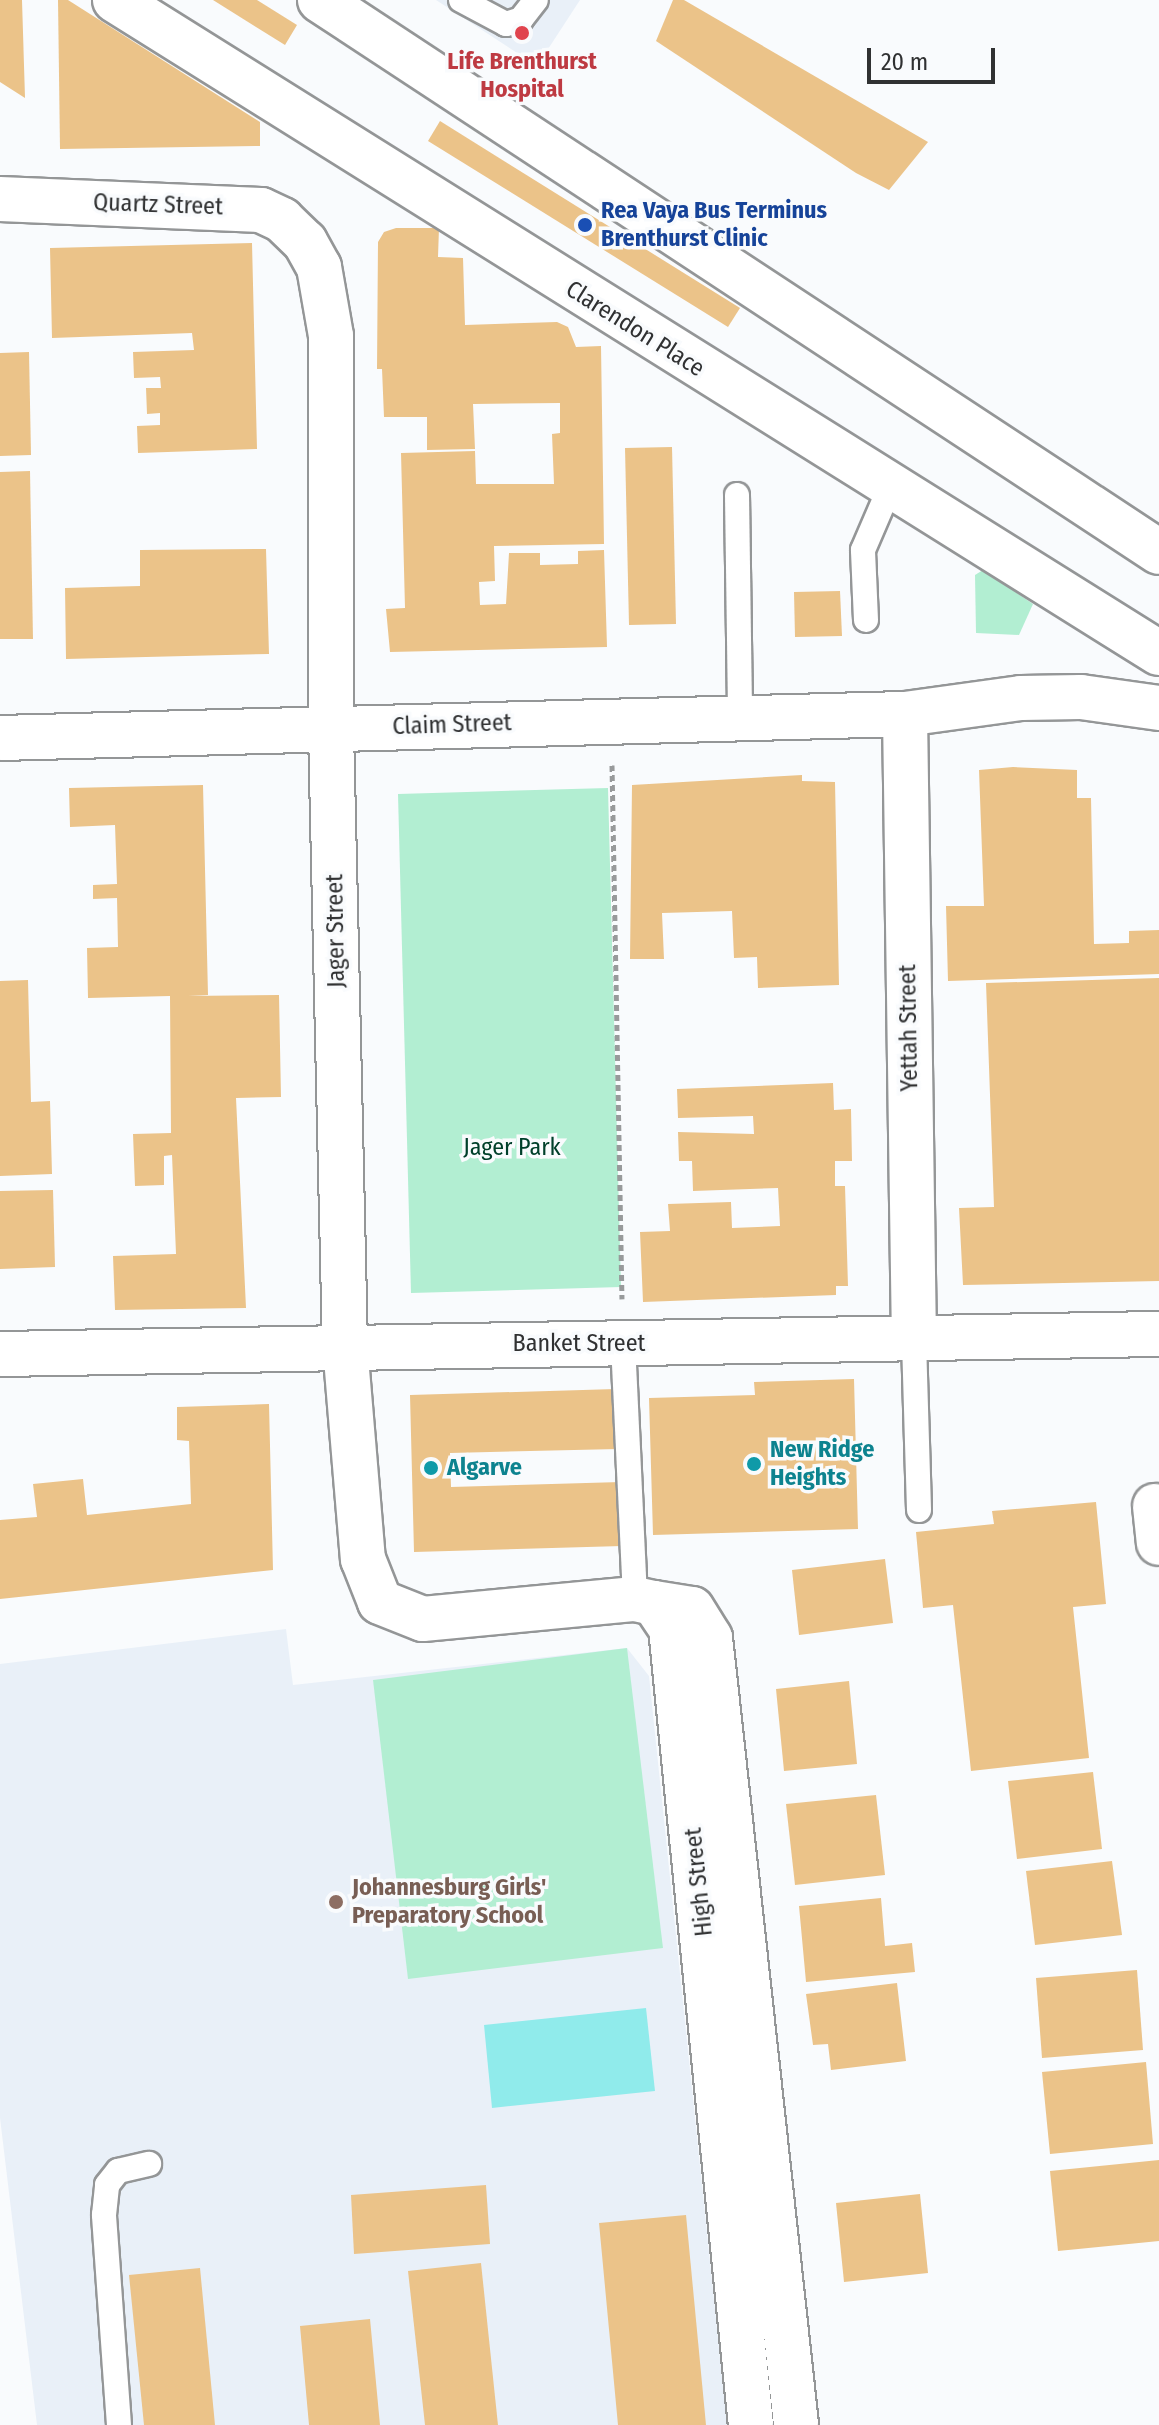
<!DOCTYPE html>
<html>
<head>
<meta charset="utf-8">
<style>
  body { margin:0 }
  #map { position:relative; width:1159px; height:2425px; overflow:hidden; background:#f9fbfd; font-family:"Fira Sans Condensed",sans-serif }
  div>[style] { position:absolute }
  .built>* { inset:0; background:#e9f0f8 }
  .green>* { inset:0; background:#b2eed2 }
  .water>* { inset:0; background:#90ebeb }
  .building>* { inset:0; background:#ebc389 }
  .path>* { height:5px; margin-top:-2.5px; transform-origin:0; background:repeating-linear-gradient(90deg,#989a9b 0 6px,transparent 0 10px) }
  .roads { filter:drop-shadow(2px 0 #949697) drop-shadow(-2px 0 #949697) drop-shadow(0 2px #949697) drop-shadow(0 -2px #949697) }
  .lane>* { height:24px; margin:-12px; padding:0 12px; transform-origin:12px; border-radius:12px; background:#fff }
  .street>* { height:44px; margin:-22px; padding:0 22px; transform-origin:22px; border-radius:22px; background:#fff }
  .secondary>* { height:44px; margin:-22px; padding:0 22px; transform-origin:22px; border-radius:22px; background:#fff }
  .primary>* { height:44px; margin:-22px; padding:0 22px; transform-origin:22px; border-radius:22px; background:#fff }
  .dots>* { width:22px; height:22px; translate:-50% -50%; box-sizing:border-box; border:4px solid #f9fbfd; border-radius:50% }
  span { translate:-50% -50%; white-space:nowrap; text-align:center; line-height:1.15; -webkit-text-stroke:7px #f9fbfd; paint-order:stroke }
  .health-label { font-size:24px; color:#be3a42; font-weight:700 }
  .street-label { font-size:24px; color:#303132 }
  .transit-label { font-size:24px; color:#164399; font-weight:700 }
  .left { translate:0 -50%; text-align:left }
  .park-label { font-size:24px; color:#00402b }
  .culture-label { font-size:24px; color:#0d838f; font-weight:700 }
  .education-label { font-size:24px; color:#785e54; font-weight:700 }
  .scale { position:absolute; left:867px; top:48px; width:128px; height:36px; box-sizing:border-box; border:4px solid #303132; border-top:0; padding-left:10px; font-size:24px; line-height:28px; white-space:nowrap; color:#303132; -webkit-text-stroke:6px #f9fbfd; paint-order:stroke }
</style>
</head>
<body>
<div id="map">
  <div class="built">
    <i style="clip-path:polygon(436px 0,580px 0,537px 66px)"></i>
    <i style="clip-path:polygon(286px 1629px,293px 1685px,627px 1648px,649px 1676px,727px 2425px,37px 2425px,0 2118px,0 1664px)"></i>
  </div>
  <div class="green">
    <i style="clip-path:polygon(983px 570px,1033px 604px,1019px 635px,976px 633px,975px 575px)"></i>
    <i style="clip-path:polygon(608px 788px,621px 1287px,411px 1293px,398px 794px)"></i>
    <i style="clip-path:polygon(627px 1648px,663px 1948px,408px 1979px,373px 1680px)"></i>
  </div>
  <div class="water">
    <i style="clip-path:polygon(646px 2008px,655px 2091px,492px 2108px,484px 2025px)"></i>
  </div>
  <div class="building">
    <i style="clip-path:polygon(0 0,22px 0,25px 98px,0 82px)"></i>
    <i style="clip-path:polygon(58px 0,68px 0,260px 122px,260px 146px,60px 149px)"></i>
    <i style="clip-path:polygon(213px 0,257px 0,297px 25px,285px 45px)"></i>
    <i style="clip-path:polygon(673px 0,684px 0,928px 142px,889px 190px,856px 173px,656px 41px)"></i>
    <i style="clip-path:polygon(440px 121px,740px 308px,728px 327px,428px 141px)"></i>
    <i style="clip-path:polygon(396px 228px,439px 228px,438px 257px,463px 258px,465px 325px,557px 322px,568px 327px,576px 347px,601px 346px,604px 544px,494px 546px,495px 581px,479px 582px,480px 605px,506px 604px,509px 553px,540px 553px,540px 565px,578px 564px,578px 551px,604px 550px,607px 647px,390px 652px,386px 609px,405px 608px,401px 453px,475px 451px,476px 484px,554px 484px,552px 434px,560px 433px,560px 403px,473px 404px,475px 449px,427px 450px,427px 417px,384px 417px,382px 369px,377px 369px,378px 242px,384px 232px)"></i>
    <i style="clip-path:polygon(252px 243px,257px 449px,138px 453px,137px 426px,160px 425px,160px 413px,147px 414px,146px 388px,161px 388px,160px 377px,134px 378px,133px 352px,194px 350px,192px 333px,52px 338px,50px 248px)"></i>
    <i style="clip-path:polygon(29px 352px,31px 455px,0 456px,0 353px)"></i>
    <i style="clip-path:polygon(672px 447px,676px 624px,629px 625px,625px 448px)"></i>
    <i style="clip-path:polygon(30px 471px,33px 639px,0 639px,0 472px)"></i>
    <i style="clip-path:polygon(266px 549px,269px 654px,66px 659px,65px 588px,140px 586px,140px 550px)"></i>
    <i style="clip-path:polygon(840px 591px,842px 636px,795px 637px,794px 592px)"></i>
    <i style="clip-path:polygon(1013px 767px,1077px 770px,1077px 798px,1091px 798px,1094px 944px,1129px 943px,1129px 931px,1159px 930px,1159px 974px,948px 981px,946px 906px,984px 906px,979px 770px)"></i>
    <i style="clip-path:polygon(802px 775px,802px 781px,835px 782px,839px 985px,758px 988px,757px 957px,734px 958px,732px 911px,662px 913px,664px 959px,630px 959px,632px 785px)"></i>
    <i style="clip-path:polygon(203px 785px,208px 995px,188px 996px,279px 995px,281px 1097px,236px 1098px,246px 1308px,115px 1310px,113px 1256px,176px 1254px,172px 1155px,164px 1156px,164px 1185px,135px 1186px,133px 1134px,171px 1133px,170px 996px,88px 998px,87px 948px,118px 947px,117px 898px,93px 899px,93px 885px,117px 884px,115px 825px,70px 827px,69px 788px)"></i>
    <i style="clip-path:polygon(1159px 978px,1159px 1281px,963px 1285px,959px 1208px,994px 1207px,986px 983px)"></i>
    <i style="clip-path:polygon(28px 980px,31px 1102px,50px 1101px,52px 1174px,0 1176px,0 981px)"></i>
    <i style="clip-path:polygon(833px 1083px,834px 1110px,851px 1109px,852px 1161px,835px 1161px,835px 1186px,845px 1186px,848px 1286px,836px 1286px,836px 1295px,643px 1302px,640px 1232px,670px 1231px,668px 1204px,731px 1202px,732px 1228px,780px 1226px,778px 1188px,693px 1191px,692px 1161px,679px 1161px,678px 1132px,754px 1134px,753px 1116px,678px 1118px,677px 1089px)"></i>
    <i style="clip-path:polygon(53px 1190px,55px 1267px,0 1269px,0 1191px)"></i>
    <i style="clip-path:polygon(854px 1379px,858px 1529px,653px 1535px,649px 1398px,755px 1395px,754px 1382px)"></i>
    <i style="clip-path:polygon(616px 1389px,618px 1449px,450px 1453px,451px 1487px,621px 1482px,622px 1546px,414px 1552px,410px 1395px)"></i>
    <i style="clip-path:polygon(269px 1404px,273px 1570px,0 1599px,0 1520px,37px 1517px,33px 1484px,83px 1479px,87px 1515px,191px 1504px,189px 1441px,177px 1440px,177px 1407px)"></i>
    <i style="clip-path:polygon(1096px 1502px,1106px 1604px,1073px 1607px,1089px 1758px,971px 1771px,953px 1605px,923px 1608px,916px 1532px,994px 1524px,992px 1511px)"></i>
    <i style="clip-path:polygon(885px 1559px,893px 1623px,799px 1635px,792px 1570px)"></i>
    <i style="clip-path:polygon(849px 1681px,857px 1764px,784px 1771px,776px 1689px)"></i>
    <i style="clip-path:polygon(1093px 1772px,1102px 1849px,1017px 1859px,1008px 1781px)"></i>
    <i style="clip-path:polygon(876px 1795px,885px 1875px,795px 1885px,786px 1804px)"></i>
    <i style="clip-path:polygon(1112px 1861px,1122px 1935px,1035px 1945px,1026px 1871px)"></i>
    <i style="clip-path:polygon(881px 1898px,885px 1946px,912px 1943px,915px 1972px,806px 1982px,799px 1906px)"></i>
    <i style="clip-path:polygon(1137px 1970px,1143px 2050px,1042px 2058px,1036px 1978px)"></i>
    <i style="clip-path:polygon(897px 1983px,906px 2061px,831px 2070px,828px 2044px,813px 2045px,806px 1994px)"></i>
    <i style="clip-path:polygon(1146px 2062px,1153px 2144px,1050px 2154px,1042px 2072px)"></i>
    <i style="clip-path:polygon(1159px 2160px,1159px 2241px,1058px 2251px,1050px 2171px)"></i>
    <i style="clip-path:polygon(486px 2185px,490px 2244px,354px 2254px,351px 2195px)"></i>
    <i style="clip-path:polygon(920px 2194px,928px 2273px,844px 2282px,836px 2203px)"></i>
    <i style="clip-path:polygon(686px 2215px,706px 2425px,618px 2425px,599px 2223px)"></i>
    <i style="clip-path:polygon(481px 2263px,498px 2425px,425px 2425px,408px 2271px)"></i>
    <i style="clip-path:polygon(200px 2268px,215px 2425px,144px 2425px,129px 2275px)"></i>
    <i style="clip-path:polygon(370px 2319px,380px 2425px,309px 2425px,300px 2326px)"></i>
  </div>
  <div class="path">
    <i style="left:612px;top:765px;width:534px;rotate:88.93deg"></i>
  </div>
  <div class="roads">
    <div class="lane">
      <i style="left:461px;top:0;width:51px;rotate:28.1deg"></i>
      <i style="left:506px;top:24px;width:16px;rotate:-18deg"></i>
      <i style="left:521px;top:19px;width:24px;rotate:-52deg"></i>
      <i style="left:737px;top:495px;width:223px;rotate:89.2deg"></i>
      <i style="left:866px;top:620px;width:70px;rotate:-92.5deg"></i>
      <i style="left:863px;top:550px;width:71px;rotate:-66.7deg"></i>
      <i style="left:914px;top:1341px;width:169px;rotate:88.3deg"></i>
      <i style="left:623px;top:1343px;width:256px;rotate:87.3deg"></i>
      <i style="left:119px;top:2425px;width:211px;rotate:-94.1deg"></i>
      <i style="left:104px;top:2215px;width:30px;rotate:-84deg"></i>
      <i style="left:107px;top:2185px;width:18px;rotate:-52deg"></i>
      <i style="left:118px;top:2171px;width:32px;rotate:-13deg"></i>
    </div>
    <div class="street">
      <i style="left:0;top:199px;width:261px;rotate:2.4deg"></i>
      <i style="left:261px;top:210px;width:23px;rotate:25deg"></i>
      <i style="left:282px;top:220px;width:32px;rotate:44deg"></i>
      <i style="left:305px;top:242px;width:29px;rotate:61deg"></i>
      <i style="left:319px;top:267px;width:70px;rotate:80.1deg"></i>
      <i style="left:331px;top:336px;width:394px;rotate:90deg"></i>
      <i style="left:331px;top:730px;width:616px;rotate:88.7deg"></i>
      <i style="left:345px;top:1346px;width:214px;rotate:85.2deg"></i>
      <i style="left:363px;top:1559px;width:46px;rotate:68.4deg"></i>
      <i style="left:380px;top:1602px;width:46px;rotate:21.6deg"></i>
      <i style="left:423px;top:1619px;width:213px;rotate:-5.4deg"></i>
      <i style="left:635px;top:1599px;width:19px;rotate:12deg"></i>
      <i style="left:654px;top:1603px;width:30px;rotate:56deg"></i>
      <i style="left:671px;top:1628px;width:801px;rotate:84.27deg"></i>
      <i style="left:905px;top:714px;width:627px;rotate:89.18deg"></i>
      <i style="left:0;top:1354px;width:1159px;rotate:-0.99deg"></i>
      <i style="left:1155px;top:1506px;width:37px;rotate:84deg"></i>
      <i style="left:654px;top:1603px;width:38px;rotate:9deg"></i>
      <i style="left:692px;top:1609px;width:34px;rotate:58deg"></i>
      <i style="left:710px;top:1638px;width:792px;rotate:83.76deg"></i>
    </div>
    <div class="secondary">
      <i style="left:0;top:738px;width:905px;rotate:-1.52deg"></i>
    </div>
    <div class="primary">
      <i style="left:115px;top:0;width:1231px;rotate:32.03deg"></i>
      <i style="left:320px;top:0;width:1004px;rotate:33.34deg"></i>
      <i style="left:905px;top:714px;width:117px;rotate:-7.9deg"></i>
      <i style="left:1021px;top:698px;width:60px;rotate:-1deg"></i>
      <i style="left:1081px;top:697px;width:79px;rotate:8deg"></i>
    </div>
  </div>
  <div class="dots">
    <i style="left:522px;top:33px;background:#e0444e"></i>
    <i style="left:585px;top:225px;background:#1a4fb4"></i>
    <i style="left:754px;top:1464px;background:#0f9aa8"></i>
    <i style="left:431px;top:1468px;background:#0f9aa8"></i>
    <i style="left:336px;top:1902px;background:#8d6e63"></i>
  </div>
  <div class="health-label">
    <span style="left:522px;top:76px">Life Brenthurst<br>Hospital</span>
  </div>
  <div class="street-label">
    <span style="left:158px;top:205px;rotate:2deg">Quartz Street</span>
    <span style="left:635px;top:329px;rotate:32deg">Clarendon Place</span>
    <span style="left:452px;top:725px;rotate:-2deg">Claim Street</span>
    <span style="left:336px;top:931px;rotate:-91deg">Jager Street</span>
    <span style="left:909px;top:1028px;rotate:-91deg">Yettah Street</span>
    <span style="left:579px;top:1344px">Banket Street</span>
    <span style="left:699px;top:1882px;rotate:-96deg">High Street</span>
  </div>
  <div class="transit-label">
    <span class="left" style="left:601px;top:225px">Rea Vaya Bus Terminus<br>Brenthurst Clinic</span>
  </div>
  <div class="park-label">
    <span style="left:512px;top:1148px">Jager Park</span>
  </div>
  <div class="culture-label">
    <span class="left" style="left:770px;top:1464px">New Ridge<br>Heights</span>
    <span class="left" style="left:447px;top:1468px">Algarve</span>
  </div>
  <div class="education-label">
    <span class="left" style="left:352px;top:1902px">Johannesburg Girls'<br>Preparatory School</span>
  </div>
  <div class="scale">20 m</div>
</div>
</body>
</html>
